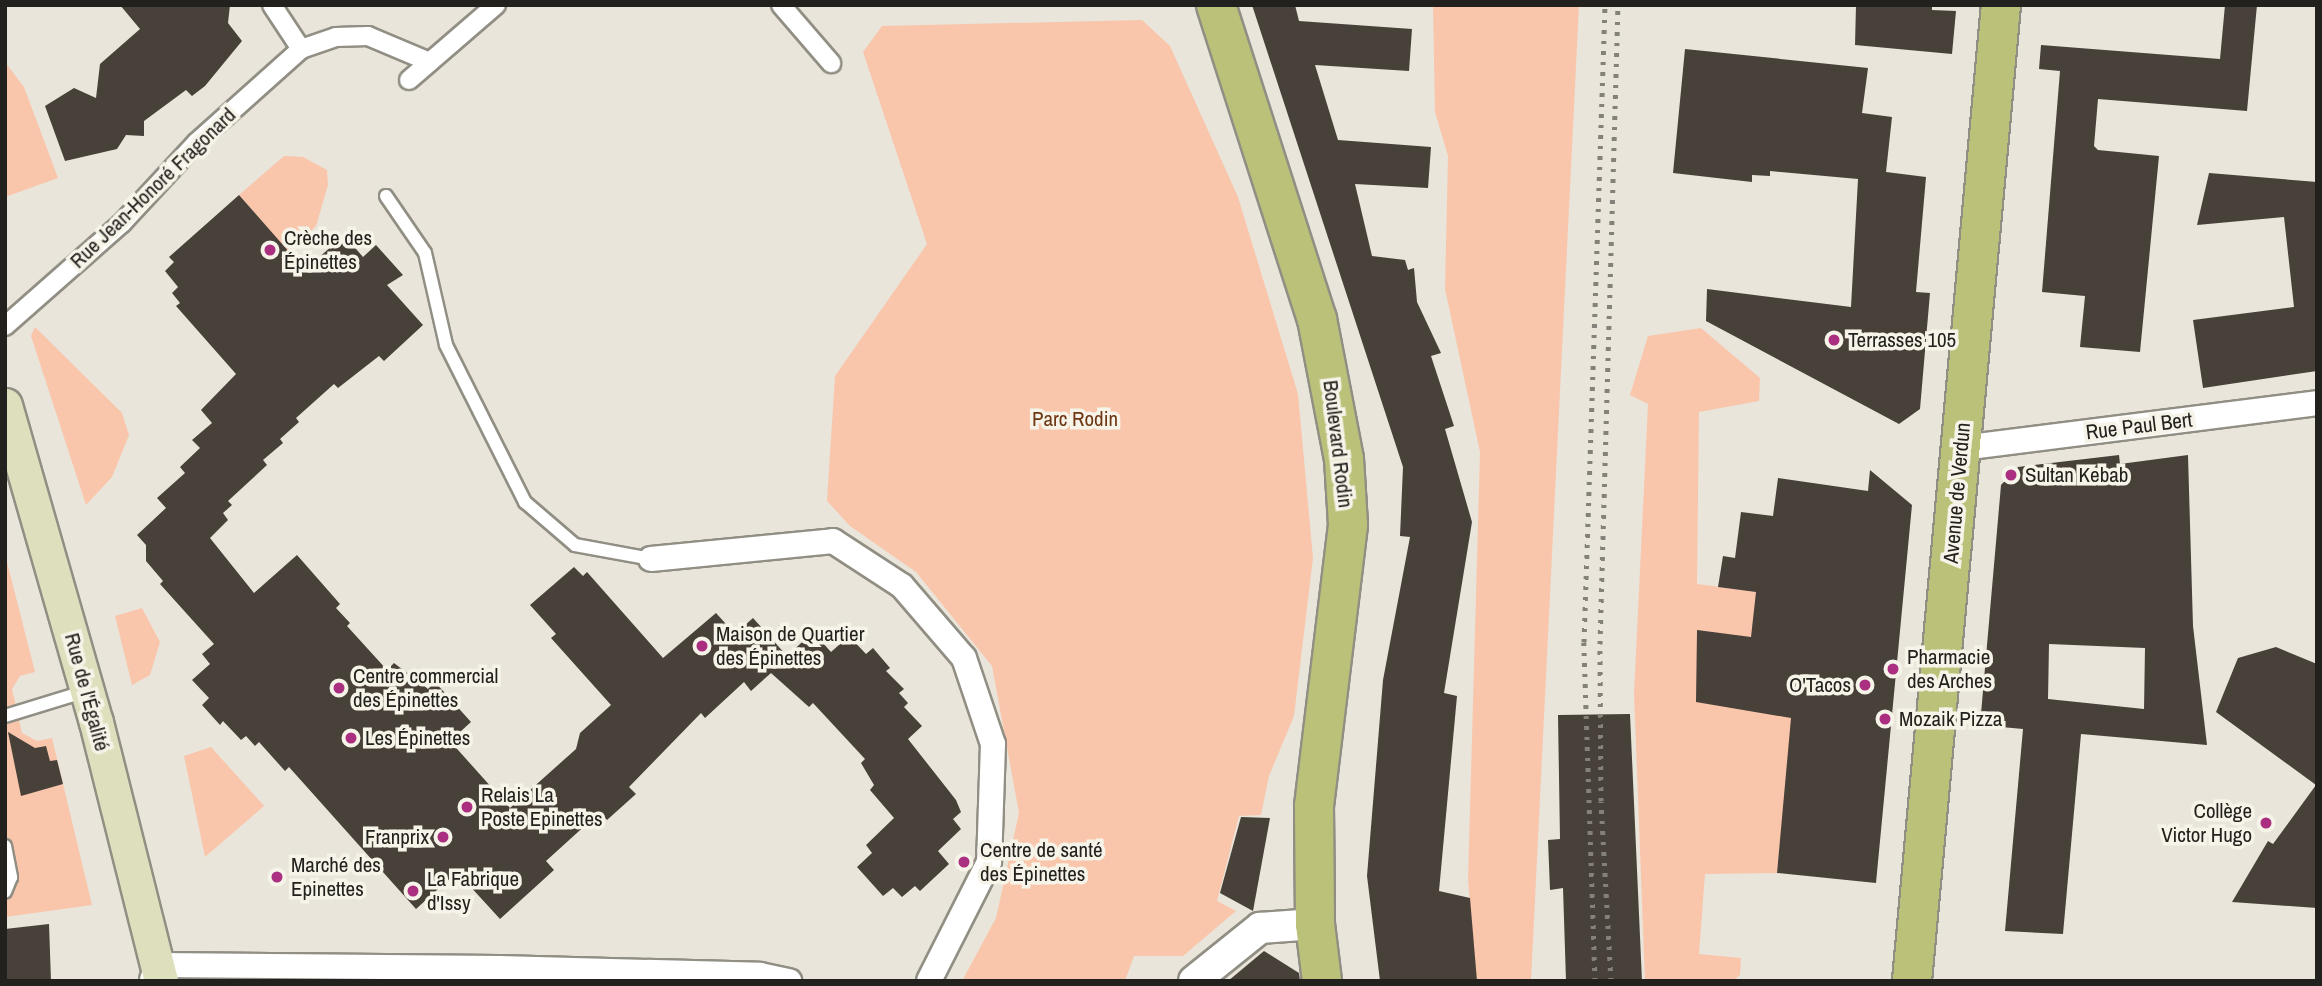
<!DOCTYPE html>
<html>
<head>
<meta charset="utf-8">
<style>
  body { margin:0 }
  #map { position:relative; width:2322px; height:986px; overflow:hidden; background:#e9e5da; font-family:"Archivo Narrow",sans-serif }
  div>[style] { position:absolute }
  .green>* { inset:0; background:#f9c6ac }
  .building>* { inset:0; background:#47413a }
  .roads { filter:drop-shadow(2px 0 #918e84) drop-shadow(-2px 0 #918e84) drop-shadow(0 2px #918e84) drop-shadow(0 -2px #918e84) }
  .service>* { height:12px; margin:-6px; padding:0 6px; transform-origin:6px; border-radius:6px; background:#fff }
  .pedestrian>* { height:18px; margin:-9px; padding:0 9px; transform-origin:9px; border-radius:9px; background:#fff }
  .minor>* { height:24px; margin:-12px; padding:0 12px; transform-origin:12px; border-radius:12px; background:#fff }
  .tertiary>* { height:30px; margin:-15px; padding:0 15px; transform-origin:15px; border-radius:15px; background:#fff }
  .secondary>* { height:33px; margin:-16.5px; padding:0 16.5px; transform-origin:16.5px; border-radius:16.5px; background:#dee0bd }
  .primary>* { height:38px; margin:-19px; padding:0 19px; transform-origin:19px; border-radius:19px; background:#bcc17a }
  .rail>* { height:5px; margin-top:-2.5px; transform-origin:0; background:repeating-linear-gradient(90deg,#84817a 0 3.5px,transparent 0 10.5px) }
  .dots>* { width:19px; height:19px; translate:-50% -50%; box-sizing:border-box; border:4px solid #f6f3e8; border-radius:50% }
  span { translate:-50% -50%; white-space:nowrap; text-align:center; line-height:1.15; -webkit-text-stroke:7px #f6f3e8; paint-order:stroke }
  .street-label { font-size:21px; color:#23211d }
  .poi-label { font-size:21px; color:#23211d }
  .left { translate:0 -50%; text-align:left }
  .right { translate:-100% -50%; text-align:right }
  .park-label { font-size:21px; color:#6e3612 }
  .frame { position:absolute; inset:0; border:7px solid #23211d; pointer-events:none }
</style>
</head>
<body>
<div id="map">
  <div class="green">
    <i style="clip-path:polygon(1433px 5px,1579px 5px,1531px 981px,1476px 981px,1468px 880px,1480px 452px,1445px 289px,1448px 156px,1435px 112px)"></i>
    <i style="clip-path:polygon(1142px 20px,1170px 46px,1238px 197px,1298px 394px,1313px 558px,1294px 716px,1269px 776px,1261px 815px,1239px 816px,1217px 901px,1236px 911px,1183px 956px,1134px 956px,1125px 981px,962px 981px,996px 918px,1019px 813px,992px 666px,916px 572px,850px 526px,827px 501px,835px 376px,927px 244px,863px 52px,882px 26px)"></i>
    <i style="clip-path:polygon(5px 62px,24px 87px,58px 178px,5px 197px)"></i>
    <i style="clip-path:polygon(284px 156px,303px 157px,327px 170px,328px 185px,316px 226px,289px 253px,239px 195px)"></i>
    <i style="clip-path:polygon(35px 327px,122px 413px,129px 435px,112px 477px,86px 505px,31px 336px)"></i>
    <i style="clip-path:polygon(1701px 328px,1760px 378px,1759px 401px,1699px 412px,1697px 584px,1805px 598px,1777px 873px,1705px 874px,1699px 954px,1741px 958px,1740px 975px,1733px 981px,1645px 981px,1634px 694px,1648px 404px,1630px 395px,1648px 336px)"></i>
    <i style="clip-path:polygon(5px 554px,35px 672px,20px 676px,12px 689px,22px 733px,37px 741px,52px 738px,92px 905px,5px 917px)"></i>
    <i style="clip-path:polygon(142px 608px,160px 642px,150px 675px,132px 685px,115px 616px)"></i>
    <i style="clip-path:polygon(211px 747px,264px 806px,205px 857px,184px 756px)"></i>
  </div>
  <div class="building">
    <i style="clip-path:polygon(120px 5px,230px 5px,228px 23px,242px 41px,205px 86px,192px 96px,186px 90px,144px 121px,144px 136px,126px 135px,117px 149px,65px 161px,45px 106px,74px 88px,96px 98px,100px 64px,140px 29px)"></i>
    <i style="clip-path:polygon(1252px 5px,1295px 5px,1299px 21px,1412px 29px,1409px 71px,1315px 65px,1338px 140px,1431px 147px,1428px 188px,1355px 184px,1372px 256px,1405px 260px,1408px 270px,1414px 268px,1417px 302px,1441px 353px,1431px 356px,1454px 426px,1445px 429px,1472px 522px,1444px 693px,1457px 696px,1439px 891px,1470px 898px,1477px 981px,1380px 981px,1367px 876px,1383px 680px,1410px 537px,1400px 536px,1403px 467px)"></i>
    <i style="clip-path:polygon(1856px 5px,1932px 5px,1932px 10px,1956px 11px,1952px 54px,1855px 45px)"></i>
    <i style="clip-path:polygon(2225px 5px,2257px 5px,2247px 111px,2098px 99px,2094px 146px,2098px 150px,2159px 156px,2140px 352px,2080px 347px,2085px 296px,2042px 292px,2060px 71px,2039px 69px,2041px 45px,2220px 59px)"></i>
    <i style="clip-path:polygon(1685px 49px,1868px 68px,1862px 113px,1892px 117px,1886px 172px,1926px 177px,1916px 292px,1930px 293px,1920px 409px,1899px 424px,1706px 321px,1707px 289px,1851px 307px,1858px 179px,1770px 171px,1770px 176px,1752px 175px,1752px 182px,1673px 173px)"></i>
    <i style="clip-path:polygon(2209px 173px,2317px 182px,2317px 371px,2203px 388px,2193px 320px,2294px 307px,2284px 217px,2197px 225px)"></i>
    <i style="clip-path:polygon(239px 195px,305px 270px,344px 235px,363px 257px,376px 245px,403px 275px,387px 285px,423px 325px,384px 361px,379px 356px,338px 388px,334px 384px,296px 418px,299px 422px,280px 439px,283px 443px,263px 460px,267px 465px,228px 501px,232px 505px,223px 513px,228px 520px,210px 538px,254px 593px,297px 555px,340px 604px,336px 608px,350px 623px,347px 626px,387px 670px,394px 663px,428px 689px,435px 682px,471px 722px,450px 741px,510px 808px,576px 749px,580px 733px,611px 705px,551px 638px,556px 634px,530px 605px,574px 567px,583px 576px,587px 572px,663px 658px,716px 613px,735px 634px,753px 618px,787px 656px,813px 632px,831px 652px,849px 636px,866px 654px,873px 648px,890px 668px,886px 671px,904px 689px,899px 693px,908px 703px,904px 707px,922px 726px,908px 739px,956px 800px,961px 812px,953px 819px,961px 829px,938px 851px,949px 864px,920px 891px,915px 886px,902px 897px,893px 888px,883px 896px,857px 867px,872px 853px,866px 845px,894px 818px,870px 790px,874px 785px,861px 763px,865px 759px,813px 703px,809px 707px,771px 673px,751px 691px,744px 682px,705px 718px,701px 713px,629px 787px,636px 794px,607px 820px,600px 812px,546px 861px,554px 870px,500px 919px,457px 872px,416px 909px,289px 767px,285px 771px,259px 742px,255px 746px,246px 736px,241px 740px,223px 721px,220px 725px,202px 705px,209px 698px,192px 680px,210px 664px,202px 654px,214px 644px,160px 584px,163px 581px,146px 561px,146px 545px,137px 535px,166px 508px,157px 498px,185px 473px,180px 467px,200px 448px,192px 440px,212px 423px,201px 410px,236px 374px,176px 306px,180px 303px,172px 293px,178px 287px,165px 271px,174px 262px,169px 257px)"></i>
    <i style="clip-path:polygon(evenodd,2119px 455px,2120px 464px,2188px 455px,2193px 626px,2207px 745px,2081px 734px,2063px 934px,2005px 931px,2023px 729px,1980px 725px,2001px 485px,2018px 467px,2119px 455px,2049px 644px,2145px 648px,2144px 709px,2048px 699px,2049px 644px)"></i>
    <i style="clip-path:polygon(1870px 470px,1912px 505px,1876px 883px,1777px 873px,1791px 718px,1696px 702px,1697px 630px,1751px 637px,1756px 592px,1718px 587px,1723px 556px,1735px 558px,1741px 512px,1773px 516px,1778px 478px,1868px 491px)"></i>
    <i style="clip-path:polygon(2276px 647px,2317px 664px,2317px 908px,2232px 902px,2268px 841px,2273px 844px,2316px 785px,2216px 712px,2238px 658px)"></i>
    <i style="clip-path:polygon(1630px 714px,1642px 981px,1566px 981px,1563px 888px,1550px 890px,1548px 840px,1560px 839px,1558px 715px)"></i>
    <i style="clip-path:polygon(8px 732px,35px 748px,46px 746px,50px 761px,57px 760px,63px 784px,21px 796px)"></i>
    <i style="clip-path:polygon(1241px 817px,1270px 818px,1253px 911px,1220px 893px)"></i>
    <i style="clip-path:polygon(49px 924px,51px 981px,5px 981px,5px 929px)"></i>
    <i style="clip-path:polygon(1264px 951px,1299px 973px,1300px 981px,1228px 981px)"></i>
  </div>
  <div class="roads">
    <div class="service">
      <i style="left:386px;top:196px;width:69px;rotate:55.6deg"></i>
      <i style="left:425px;top:253px;width:94px;rotate:77.1deg"></i>
      <i style="left:446px;top:345px;width:176px;rotate:63.3deg"></i>
      <i style="left:525px;top:502px;width:66px;rotate:40.7deg"></i>
      <i style="left:575px;top:545px;width:77px;rotate:10.4deg"></i>
      <i style="left:5px;top:716px;width:86px;rotate:-17deg"></i>
      <i style="left:5px;top:846px;width:32px;rotate:79deg"></i>
      <i style="left:11px;top:877px;width:16px;rotate:112deg"></i>
    </div>
    <div class="pedestrian">
      <i style="left:272px;top:5px;width:53px;rotate:56.6deg"></i>
      <i style="left:781px;top:5px;width:77px;rotate:49.2deg"></i>
      <i style="left:409px;top:80px;width:115px;rotate:-40.8deg"></i>
      <i style="left:5px;top:326px;width:156px;rotate:-41.4deg"></i>
      <i style="left:122px;top:223px;width:109px;rotate:-47.2deg"></i>
      <i style="left:196px;top:143px;width:141px;rotate:-41.8deg"></i>
      <i style="left:301px;top:49px;width:37px;rotate:-19deg"></i>
      <i style="left:336px;top:37px;width:32px;rotate:-2deg"></i>
      <i style="left:368px;top:36px;width:67px;rotate:22.8deg"></i>
    </div>
    <div class="minor">
      <i style="left:1962px;top:448px;width:358px;rotate:-7.2deg"></i>
      <i style="left:651px;top:559px;width:183px;rotate:-5.6deg"></i>
      <i style="left:833px;top:541px;width:82px;rotate:33.1deg"></i>
      <i style="left:902px;top:586px;width:95px;rotate:49.3deg"></i>
      <i style="left:964px;top:658px;width:91px;rotate:71.4deg"></i>
      <i style="left:993px;top:744px;width:118px;rotate:91.9deg"></i>
      <i style="left:989px;top:862px;width:133px;rotate:116.8deg"></i>
      <i style="left:152px;top:980px;width:16px;rotate:-72deg"></i>
      <i style="left:157px;top:965px;width:342px;rotate:0.5deg"></i>
      <i style="left:499px;top:968px;width:261px;rotate:1.5deg"></i>
      <i style="left:760px;top:975px;width:30px;rotate:12deg"></i>
    </div>
    <div class="tertiary">
      <i style="left:1194px;top:981px;width:85px;rotate:-38.8deg"></i>
      <i style="left:1260px;top:928px;width:55px;rotate:-4.2deg"></i>
    </div>
    <div class="secondary">
      <i style="left:5px;top:405px;width:330px;rotate:74deg"></i>
      <i style="left:96px;top:722px;width:267px;rotate:75.9deg"></i>
    </div>
    <div class="primary">
      <i style="left:1216px;top:5px;width:330px;rotate:72.2deg"></i>
      <i style="left:1317px;top:319px;width:143px;rotate:79.1deg"></i>
      <i style="left:1344px;top:459px;width:66px;rotate:86.5deg"></i>
      <i style="left:1348px;top:525px;width:283px;rotate:96.9deg"></i>
      <i style="left:1314px;top:806px;width:118px;rotate:89.5deg"></i>
      <i style="left:1315px;top:924px;width:57px;rotate:83deg"></i>
      <i style="left:1912px;top:981px;width:980px;rotate:-84.79deg"></i>
    </div>
  </div>
  <div class="rail">
    <i style="left:1595px;top:981px;width:339px;rotate:-91.9deg"></i>
    <i style="left:1584px;top:642px;width:637px;rotate:-88.11deg"></i>
    <i style="left:1611px;top:981px;width:180px;rotate:-93.2deg"></i>
    <i style="left:1601px;top:801px;width:157px;rotate:-90.4deg"></i>
    <i style="left:1600px;top:644px;width:639px;rotate:-88.39deg"></i>
  </div>
  <div class="dots">
    <i style="left:270px;top:250px;background:#ab2f81"></i>
    <i style="left:1834px;top:340px;background:#ab2f81"></i>
    <i style="left:2011px;top:475px;background:#ab2f81"></i>
    <i style="left:702px;top:646px;background:#ab2f81"></i>
    <i style="left:1893px;top:669px;background:#ab2f81"></i>
    <i style="left:1865px;top:685px;background:#ab2f81"></i>
    <i style="left:339px;top:688px;background:#ab2f81"></i>
    <i style="left:1885px;top:719px;background:#ab2f81"></i>
    <i style="left:351px;top:738px;background:#ab2f81"></i>
    <i style="left:467px;top:807px;background:#ab2f81"></i>
    <i style="left:2266px;top:823px;background:#ab2f81"></i>
    <i style="left:443px;top:837px;background:#ab2f81"></i>
    <i style="left:964px;top:862px;background:#ab2f81"></i>
    <i style="left:277px;top:877px;background:#ab2f81"></i>
    <i style="left:413px;top:891px;background:#ab2f81"></i>
  </div>
  <div class="street-label">
    <span style="left:153px;top:188px;rotate:-44deg">Rue Jean-Honoré Fragonard</span>
    <span style="left:2139px;top:426px;rotate:-7deg">Rue Paul Bert</span>
    <span style="left:1338px;top:444px;rotate:83deg">Boulevard Rodin</span>
    <span style="left:1957px;top:493px;rotate:-85deg">Avenue de Verdun</span>
    <span style="left:87px;top:692px;rotate:75deg">Rue de l'Égalité</span>
  </div>
  <div class="poi-label">
    <span class="left" style="left:284px;top:250px">Crèche des<br>Épinettes</span>
    <span class="left" style="left:1848px;top:340px">Terrasses 105</span>
    <span class="left" style="left:2025px;top:475px">Sultan Kebab</span>
    <span class="left" style="left:716px;top:646px">Maison de Quartier<br>des Épinettes</span>
    <span class="left" style="left:1907px;top:669px">Pharmacie<br>des Arches</span>
    <span class="left" style="left:353px;top:688px">Centre commercial<br>des Épinettes</span>
    <span class="right" style="left:1851px;top:685px">O'Tacos</span>
    <span class="left" style="left:1899px;top:719px">Mozaik Pizza</span>
    <span class="left" style="left:365px;top:738px">Les Épinettes</span>
    <span class="left" style="left:481px;top:807px">Relais La<br>Poste Epinettes</span>
    <span class="right" style="left:2252px;top:823px">Collège<br>Victor Hugo</span>
    <span class="right" style="left:429px;top:837px">Franprix</span>
    <span class="left" style="left:980px;top:862px">Centre de santé<br>des Épinettes</span>
    <span class="left" style="left:291px;top:877px">Marché des<br>Epinettes</span>
    <span class="left" style="left:427px;top:891px">La Fabrique<br>d'Issy</span>
  </div>
  <div class="park-label">
    <span style="left:1075px;top:419px">Parc Rodin</span>
  </div>
  <div class="frame"></div>
</div>
</body>
</html>
